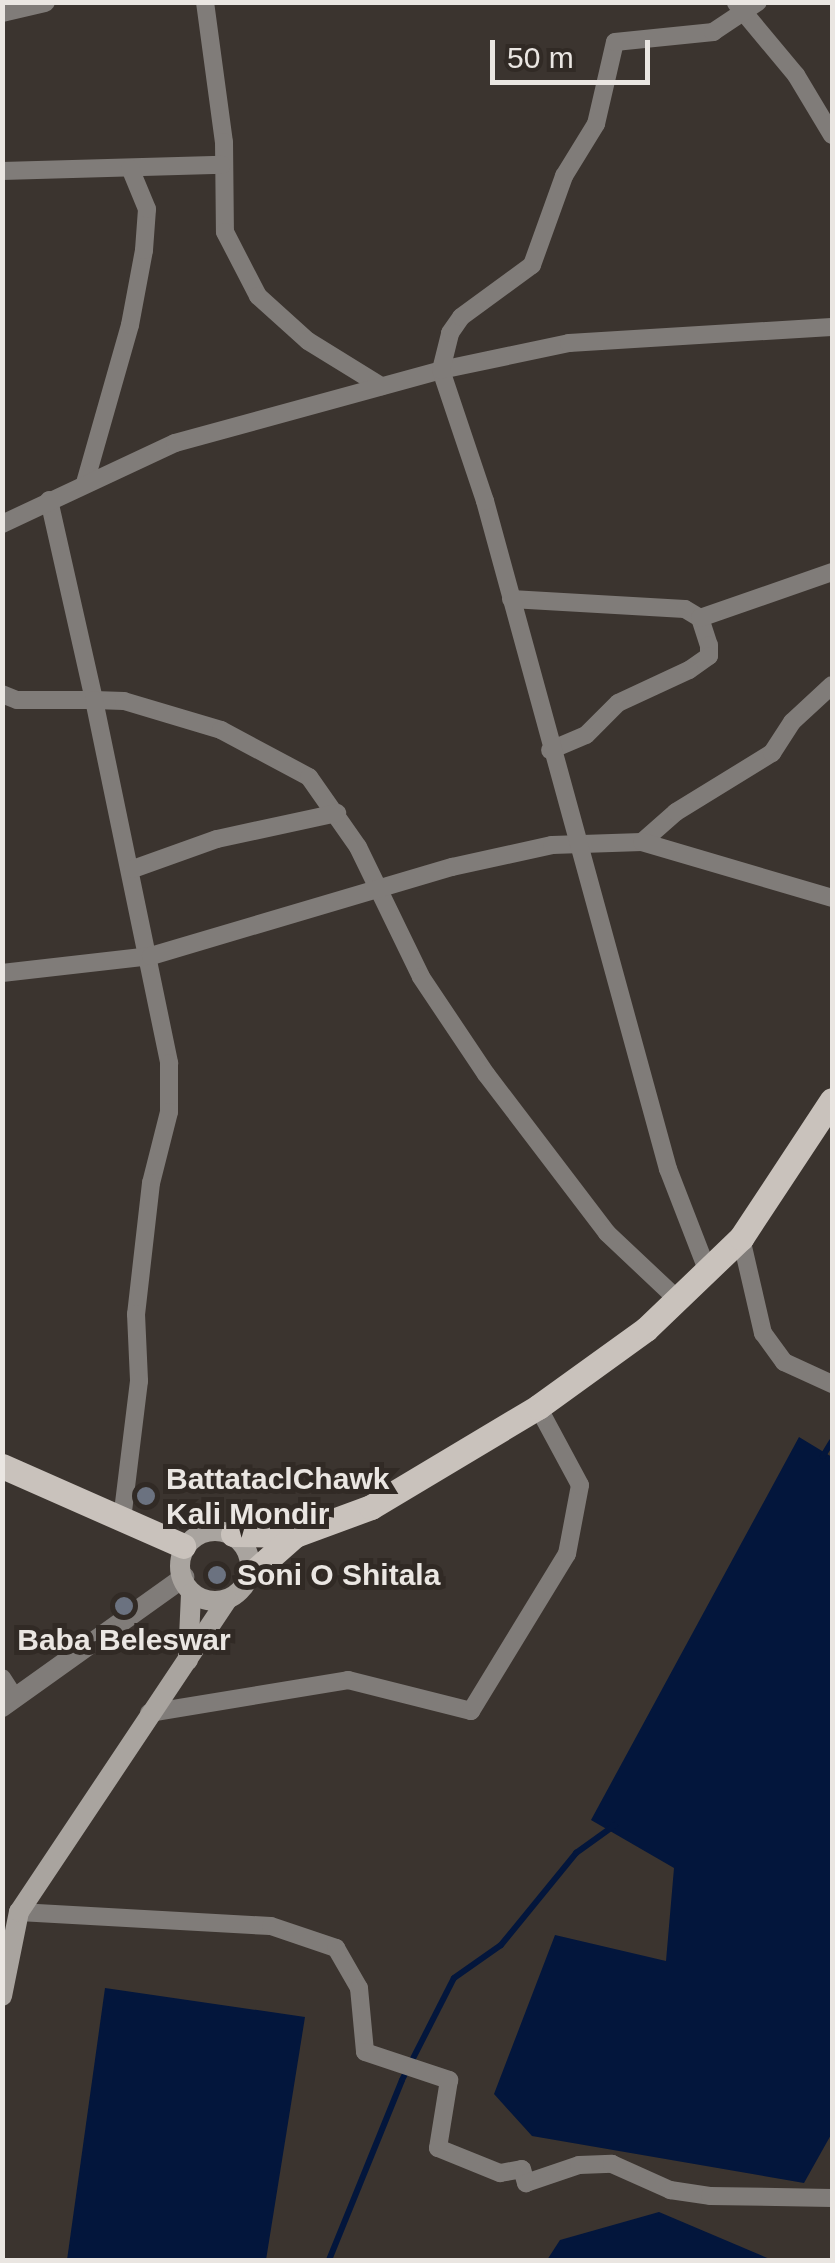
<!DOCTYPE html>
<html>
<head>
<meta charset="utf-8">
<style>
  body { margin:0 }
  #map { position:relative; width:835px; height:2263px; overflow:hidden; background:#3b342f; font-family:Arial,sans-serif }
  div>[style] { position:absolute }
  .water>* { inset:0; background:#03163c }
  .stream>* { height:6px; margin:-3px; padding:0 3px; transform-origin:3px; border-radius:3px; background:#03163c }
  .minor>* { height:18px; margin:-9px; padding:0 9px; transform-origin:9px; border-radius:9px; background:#807c79 }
  .tertiary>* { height:20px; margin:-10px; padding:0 10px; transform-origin:10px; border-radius:10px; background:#807c79 }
  .secondary>* { height:20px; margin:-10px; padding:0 10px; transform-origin:10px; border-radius:10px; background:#a9a49f }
  .secondary>.ring { margin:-10px; padding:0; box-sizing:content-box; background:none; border:20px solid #a9a49f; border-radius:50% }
  .primary>* { height:25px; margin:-12.5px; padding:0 12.5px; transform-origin:12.5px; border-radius:12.5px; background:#c9c2bc }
  .dots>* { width:28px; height:28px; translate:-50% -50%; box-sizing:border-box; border:5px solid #312a25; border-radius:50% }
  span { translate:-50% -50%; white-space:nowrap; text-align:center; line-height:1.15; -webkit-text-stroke:10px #312a25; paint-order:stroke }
  .poi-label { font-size:30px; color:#eae6e2; font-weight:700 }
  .left { translate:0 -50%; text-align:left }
  .frame { position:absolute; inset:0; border:5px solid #eae6e2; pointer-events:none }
  .scale { position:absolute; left:490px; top:40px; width:160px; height:45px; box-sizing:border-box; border:5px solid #eae6e2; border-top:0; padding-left:12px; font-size:30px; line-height:35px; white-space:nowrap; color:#eae6e2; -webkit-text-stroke:8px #312a25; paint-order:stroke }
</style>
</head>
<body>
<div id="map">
  <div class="water">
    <i style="clip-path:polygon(799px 1437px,832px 1457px,832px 2133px,804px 2183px,532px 2136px,494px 2094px,555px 1935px,666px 1961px,674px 1868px,591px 1820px)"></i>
    <i style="clip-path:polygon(105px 1988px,305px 2017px,266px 2260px,67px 2260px)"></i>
    <i style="clip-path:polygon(659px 2212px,772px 2260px,547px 2260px,560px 2240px)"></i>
  </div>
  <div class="stream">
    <i style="left:823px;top:1456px;width:17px;rotate:-59deg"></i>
    <i style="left:329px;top:2260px;width:194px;rotate:-67.9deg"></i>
    <i style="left:402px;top:2080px;width:114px;rotate:-63deg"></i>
    <i style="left:454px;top:1978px;width:57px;rotate:-35.1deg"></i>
    <i style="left:501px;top:1945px;width:119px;rotate:-50.8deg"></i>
    <i style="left:576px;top:1853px;width:48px;rotate:-35.7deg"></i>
  </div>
  <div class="minor">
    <i style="left:205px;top:2px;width:141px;rotate:82.3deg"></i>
    <i style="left:224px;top:142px;width:90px;rotate:89.4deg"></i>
    <i style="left:225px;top:232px;width:72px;rotate:62.7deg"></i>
    <i style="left:258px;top:296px;width:67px;rotate:42deg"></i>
    <i style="left:308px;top:341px;width:86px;rotate:31.7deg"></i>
    <i style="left:736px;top:3px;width:94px;rotate:50.2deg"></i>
    <i style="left:796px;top:75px;width:70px;rotate:59deg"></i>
    <i style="left:2px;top:171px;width:220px;rotate:-1.6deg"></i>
    <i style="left:85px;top:483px;width:164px;rotate:-74.1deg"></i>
    <i style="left:130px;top:325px;width:76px;rotate:-79.4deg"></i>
    <i style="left:144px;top:250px;width:41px;rotate:-85.8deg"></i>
    <i style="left:147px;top:209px;width:44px;rotate:-112.5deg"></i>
    <i style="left:49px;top:500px;width:205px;rotate:77.3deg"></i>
    <i style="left:94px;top:700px;width:30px;rotate:2deg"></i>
    <i style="left:124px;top:701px;width:101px;rotate:16.6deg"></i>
    <i style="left:221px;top:730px;width:100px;rotate:28.1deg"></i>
    <i style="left:309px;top:777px;width:85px;rotate:55deg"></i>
    <i style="left:358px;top:847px;width:144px;rotate:64.1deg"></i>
    <i style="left:421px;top:977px;width:117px;rotate:56.2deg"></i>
    <i style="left:486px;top:1074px;width:200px;rotate:52.7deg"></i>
    <i style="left:607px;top:1233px;width:95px;rotate:43.3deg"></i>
    <i style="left:2px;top:524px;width:191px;rotate:-25.1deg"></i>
    <i style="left:175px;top:443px;width:276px;rotate:-15.3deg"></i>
    <i style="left:441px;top:370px;width:131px;rotate:-11.9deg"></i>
    <i style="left:569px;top:343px;width:263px;rotate:-3.5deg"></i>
    <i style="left:511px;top:599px;width:174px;rotate:3.3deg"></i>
    <i style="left:685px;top:609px;width:17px;rotate:31deg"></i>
    <i style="left:700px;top:618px;width:28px;rotate:72deg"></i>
    <i style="left:709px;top:645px;width:11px;rotate:90deg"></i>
    <i style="left:709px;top:656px;width:24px;rotate:145deg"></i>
    <i style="left:689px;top:670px;width:78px;rotate:155.1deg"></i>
    <i style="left:618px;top:703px;width:45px;rotate:135deg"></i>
    <i style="left:586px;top:735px;width:39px;rotate:157deg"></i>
    <i style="left:700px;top:618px;width:140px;rotate:-19.2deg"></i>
    <i style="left:2px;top:694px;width:16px;rotate:22deg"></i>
    <i style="left:17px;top:700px;width:77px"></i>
    <i style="left:94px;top:700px;width:371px;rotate:78.3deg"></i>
    <i style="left:169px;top:1063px;width:49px;rotate:90deg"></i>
    <i style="left:169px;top:1112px;width:73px;rotate:104.2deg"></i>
    <i style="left:151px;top:1183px;width:132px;rotate:96.5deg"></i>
    <i style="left:136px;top:1314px;width:67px;rotate:87.4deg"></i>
    <i style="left:139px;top:1381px;width:140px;rotate:97deg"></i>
    <i style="left:642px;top:842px;width:45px;rotate:-41.4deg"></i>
    <i style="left:676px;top:812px;width:113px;rotate:-31.6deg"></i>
    <i style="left:772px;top:753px;width:37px;rotate:-57deg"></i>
    <i style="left:792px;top:722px;width:54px;rotate:-42.8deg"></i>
    <i style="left:133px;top:869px;width:89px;rotate:-19.7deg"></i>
    <i style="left:217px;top:839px;width:123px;rotate:-12.2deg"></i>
    <i style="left:2px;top:973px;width:150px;rotate:-6.5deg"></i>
    <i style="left:151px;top:956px;width:314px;rotate:-16.5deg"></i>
    <i style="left:452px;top:867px;width:102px;rotate:-12.4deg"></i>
    <i style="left:552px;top:845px;width:90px;rotate:-1.9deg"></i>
    <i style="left:642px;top:842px;width:198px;rotate:16.4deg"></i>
    <i style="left:741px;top:1238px;width:98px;rotate:77deg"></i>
    <i style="left:763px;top:1333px;width:36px;rotate:54deg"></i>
    <i style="left:784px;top:1362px;width:53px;rotate:24.6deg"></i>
    <i style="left:706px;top:1267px;width:105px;rotate:-111.2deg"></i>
    <i style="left:668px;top:1169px;width:693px;rotate:-105.32deg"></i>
    <i style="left:485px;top:501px;width:138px;rotate:-108.6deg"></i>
    <i style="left:441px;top:370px;width:38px;rotate:-76deg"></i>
    <i style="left:450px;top:333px;width:19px;rotate:-55deg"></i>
    <i style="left:461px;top:317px;width:88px;rotate:-36.2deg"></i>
    <i style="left:532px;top:265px;width:95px;rotate:-70.2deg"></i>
    <i style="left:564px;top:176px;width:61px;rotate:-58.4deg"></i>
    <i style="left:596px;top:124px;width:84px;rotate:-77deg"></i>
    <i style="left:615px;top:42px;width:99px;rotate:-5.8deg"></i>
    <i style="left:713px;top:32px;width:54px;rotate:-33.7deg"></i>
    <i style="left:2px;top:1678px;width:24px;rotate:57deg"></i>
    <i style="left:149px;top:1713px;width:202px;rotate:-9.4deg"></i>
    <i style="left:348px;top:1680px;width:127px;rotate:14.1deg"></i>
    <i style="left:471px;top:1711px;width:184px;rotate:-58.6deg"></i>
    <i style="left:567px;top:1554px;width:70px;rotate:-79.3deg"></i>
    <i style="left:580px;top:1485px;width:89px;rotate:-118.3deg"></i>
    <i style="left:19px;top:1912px;width:252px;rotate:3.2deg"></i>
    <i style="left:271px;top:1926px;width:69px;rotate:18.7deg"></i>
    <i style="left:336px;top:1948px;width:46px;rotate:60.1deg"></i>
    <i style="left:359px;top:1988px;width:64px;rotate:84.6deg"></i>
    <i style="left:365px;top:2052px;width:89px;rotate:18.4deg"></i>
    <i style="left:449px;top:2080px;width:69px;rotate:99.2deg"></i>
    <i style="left:438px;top:2148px;width:67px;rotate:22deg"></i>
    <i style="left:500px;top:2173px;width:22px;rotate:-10deg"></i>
    <i style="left:522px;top:2169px;width:15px;rotate:74deg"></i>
    <i style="left:526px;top:2183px;width:56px;rotate:-18.8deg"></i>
    <i style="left:579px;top:2165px;width:33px;rotate:-2deg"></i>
    <i style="left:612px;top:2164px;width:64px;rotate:24.1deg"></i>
    <i style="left:670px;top:2190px;width:40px;rotate:8.5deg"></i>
    <i style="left:710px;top:2196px;width:122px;rotate:0.9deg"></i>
  </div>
  <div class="tertiary">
    <i style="left:2px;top:12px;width:44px;rotate:-13.1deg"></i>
    <i style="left:2px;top:1707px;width:224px;rotate:-35.5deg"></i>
  </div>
  <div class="secondary">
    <i class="ring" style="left:180px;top:1531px;width:50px;height:50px"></i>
    <i style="left:188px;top:1660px;width:67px;rotate:-87.4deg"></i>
    <i style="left:2px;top:1996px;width:86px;rotate:-78.6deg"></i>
    <i style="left:19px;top:1912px;width:375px;rotate:-56.3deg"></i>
  </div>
  <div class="primary">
    <i style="left:2px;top:1466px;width:198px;rotate:23.8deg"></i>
    <i style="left:233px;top:1534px;width:62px;rotate:0.9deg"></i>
    <i style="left:295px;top:1535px;width:81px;rotate:-20.2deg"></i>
    <i style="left:371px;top:1507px;width:195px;rotate:-30.9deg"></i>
    <i style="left:538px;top:1407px;width:133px;rotate:-35.8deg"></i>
    <i style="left:646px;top:1329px;width:132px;rotate:-43.8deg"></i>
    <i style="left:741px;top:1238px;width:165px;rotate:-56.6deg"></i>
    <i style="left:250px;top:1575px;width:60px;rotate:-41.6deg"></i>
  </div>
  <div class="dots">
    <i style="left:146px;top:1496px;background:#6b7280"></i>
    <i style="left:217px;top:1575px;background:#6b7280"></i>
    <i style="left:124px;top:1606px;background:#6b7280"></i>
  </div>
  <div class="poi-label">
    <span class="left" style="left:166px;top:1496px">BattataclChawk<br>Kali Mondir</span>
    <span class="left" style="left:237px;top:1575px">Soni O Shitala</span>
    <span style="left:124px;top:1640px">Baba Beleswar</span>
  </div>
  <div class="frame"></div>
  <div class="scale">50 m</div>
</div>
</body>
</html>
